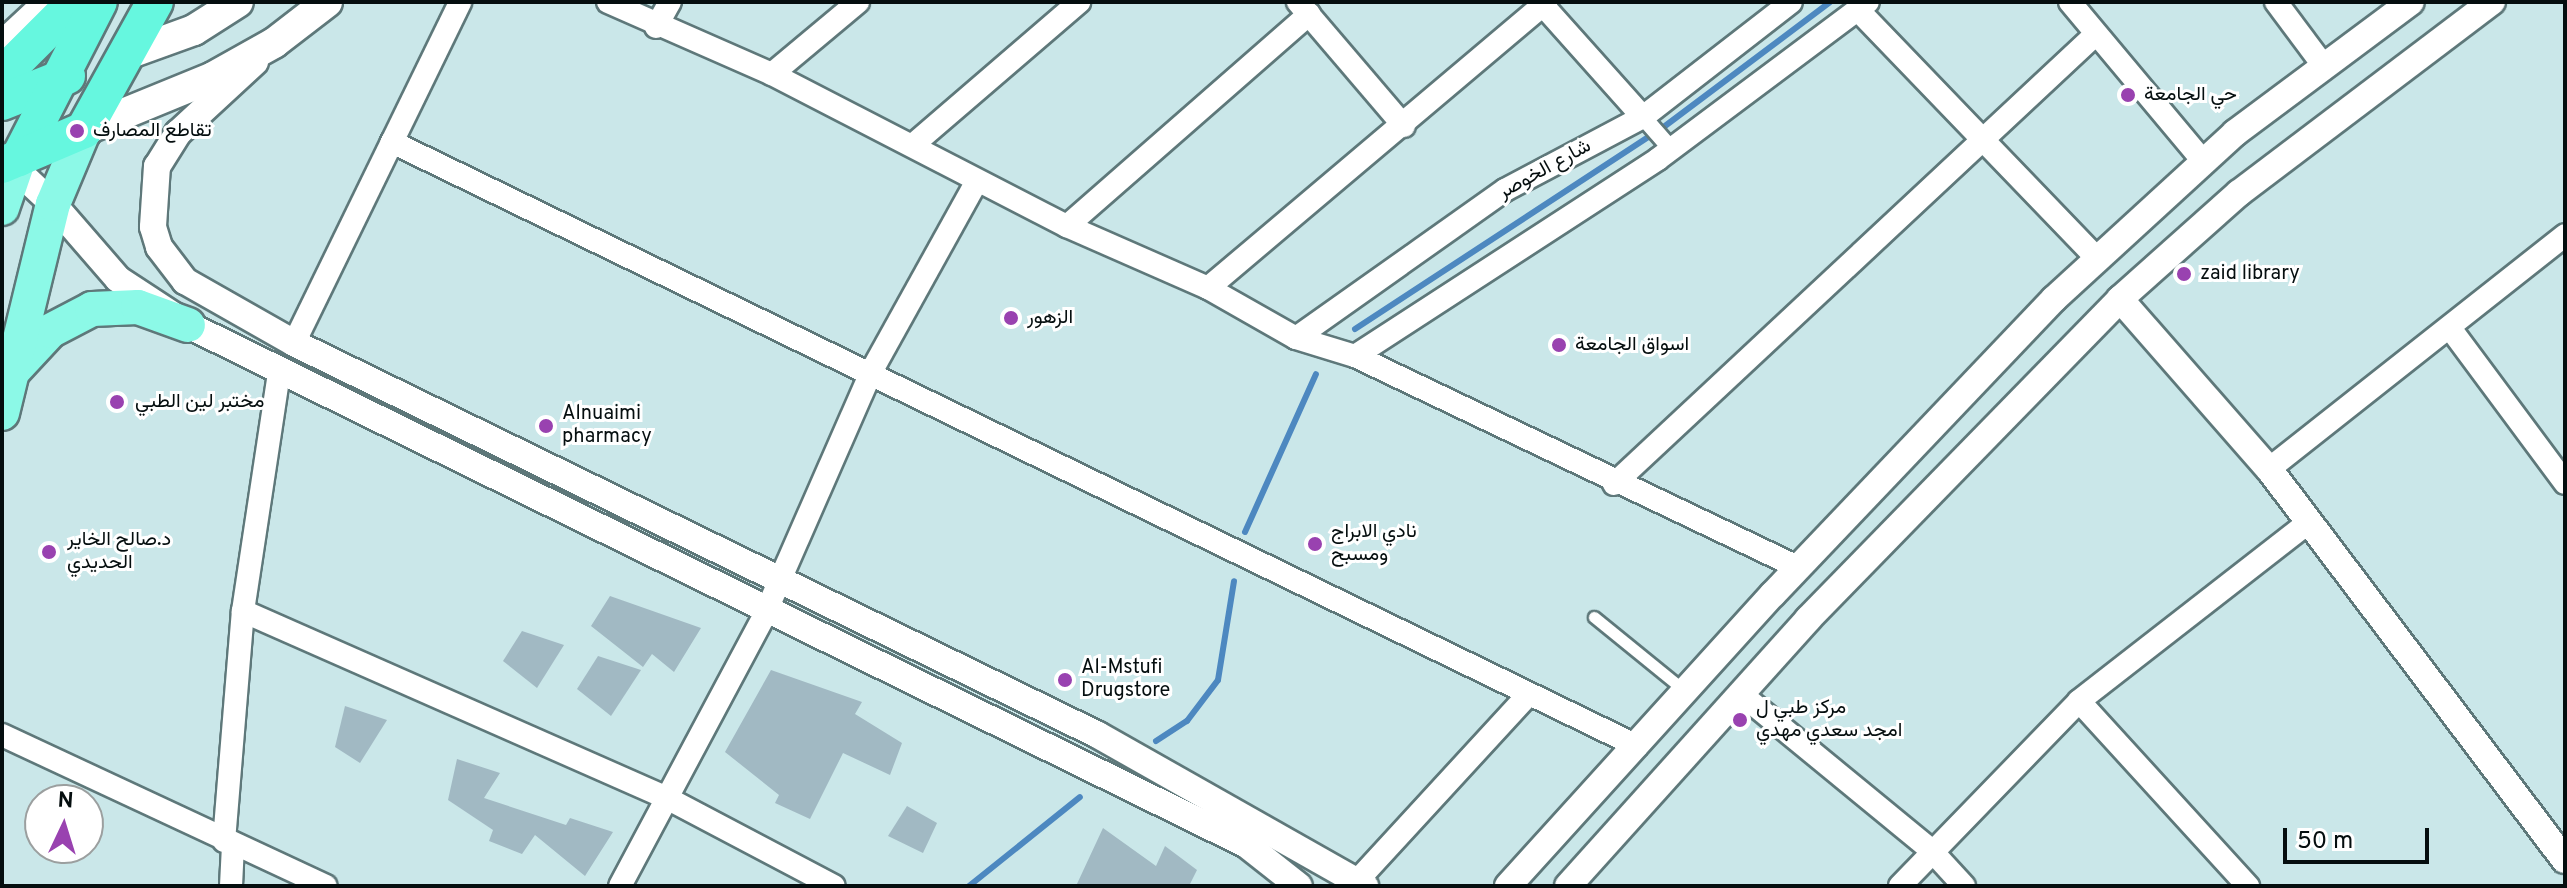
<!DOCTYPE html>
<html>
<head>
<meta charset="utf-8">
<style>
  body { margin:0 }
  #map { position:relative; width:2567px; height:888px; overflow:hidden; background:#cae7e9; font-family:Overpass,Vazirmatn,sans-serif }
  div>[style] { position:absolute }
  .stream>* { height:6px; margin:-3px; padding:0 3px; transform-origin:3px; border-radius:3px; background:#4d88c0 }
  .building>* { inset:0; background:#a1b9c3 }
  .roads { filter:drop-shadow(2px 0 #5e787a) drop-shadow(-2px 0 #5e787a) drop-shadow(0 2px #5e787a) drop-shadow(0 -2px #5e787a) }
  .service>* { height:11px; margin:-5.5px; padding:0 5.5px; transform-origin:5.5px; border-radius:5.5px; background:#fff }
  .pedestrian>* { height:16px; margin:-8px; padding:0 8px; transform-origin:8px; border-radius:8px; background:#fff }
  .minor>* { height:22px; margin:-11px; padding:0 11px; transform-origin:11px; border-radius:11px; background:#fff }
  .tertiary>* { height:26px; margin:-13px; padding:0 13px; transform-origin:13px; border-radius:13px; background:#fff }
  .secondary>* { height:30px; margin:-15px; padding:0 15px; transform-origin:15px; border-radius:15px; background:#fff }
  .primary>* { height:34px; margin:-17px; padding:0 17px; transform-origin:17px; border-radius:17px; background:#8cf9e7 }
  .trunk>* { height:36px; margin:-18px; padding:0 18px; transform-origin:18px; border-radius:18px; background:#66f7df }
  .dots>* { width:22px; height:22px; translate:-50% -50%; box-sizing:border-box; border:4px solid #fff; border-radius:50% }
  span { translate:-50% -50%; white-space:nowrap; text-align:center; line-height:1.15; -webkit-text-stroke:6px #fff; paint-order:stroke }
  .poi-label { font-size:20px; color:#050e0f }
  .left { translate:0 -50%; text-align:left }
  .street-label { font-size:20px; color:#050e0f }
  .frame { position:absolute; inset:0; border:4px solid #050e0f; pointer-events:none }
  .north { position:absolute; left:24px; top:784px; width:80px; height:80px; box-sizing:border-box; background:#fff; border:2px solid #9b9f9f; border-radius:50%; rotate:4deg; font-size:22px; font-weight:700; line-height:32px; text-align:center; color:#050e0f }
  .north::after { content:''; display:block; margin:auto; width:28px; height:36px; background:#9942b0; clip-path:polygon(50% 0,100% 100%,50% 72%,0 100%) }
  .scale { position:absolute; left:2283px; top:828px; width:146px; height:36px; box-sizing:border-box; border:4px solid #050e0f; border-top:0; padding-left:10px; font-size:24px; line-height:28px; white-space:nowrap; color:#050e0f; -webkit-text-stroke:6px #fff; paint-order:stroke }
</style>
</head>
<body>
<div id="map">
  <div class="stream">
    <i style="left:1355px;top:329px;width:366px;rotate:-33.2deg"></i>
    <i style="left:1661px;top:129px;width:211px;rotate:-36.9deg"></i>
    <i style="left:1245px;top:532px;width:173px;rotate:-65.8deg"></i>
    <i style="left:1156px;top:741px;width:37px;rotate:-33deg"></i>
    <i style="left:1187px;top:721px;width:51px;rotate:-52.9deg"></i>
    <i style="left:1218px;top:680px;width:100px;rotate:-80.8deg"></i>
    <i style="left:969px;top:886px;width:142px;rotate:-38.7deg"></i>
  </div>
  <div class="building">
    <i style="clip-path:polygon(610px 596px,701px 628px,674px 672px,652px 654px,643px 667px,591px 626px)"></i>
    <i style="clip-path:polygon(522px 631px,564px 645px,537px 688px,503px 661px)"></i>
    <i style="clip-path:polygon(598px 656px,641px 670px,611px 716px,577px 689px)"></i>
    <i style="clip-path:polygon(771px 670px,862px 702px,855px 714px,902px 743px,890px 775px,843px 753px,810px 819px,775px 803px,779px 795px,725px 752px)"></i>
    <i style="clip-path:polygon(345px 706px,387px 720px,360px 763px,335px 747px)"></i>
    <i style="clip-path:polygon(457px 759px,500px 773px,484px 798px,566px 825px,570px 818px,613px 832px,585px 876px,535px 835px,522px 854px,489px 841px,493px 830px,448px 800px)"></i>
    <i style="clip-path:polygon(907px 806px,937px 823px,923px 853px,888px 836px)"></i>
    <i style="clip-path:polygon(1103px 828px,1156px 866px,1165px 846px,1197px 870px,1189px 886px,1076px 886px)"></i>
  </div>
  <div class="roads">
    <div class="service">
      <i style="left:1594px;top:617px;width:117px;rotate:39.1deg"></i>
    </div>
    <div class="pedestrian">
      <i style="left:1643px;top:117px;width:43px;rotate:48.8deg"></i>
    </div>
    <div class="minor">
      <i style="left:608px;top:2px;width:179px;rotate:23.7deg"></i>
      <i style="left:772px;top:74px;width:332px;rotate:27.3deg"></i>
      <i style="left:1067px;top:226px;width:154px;rotate:23.7deg"></i>
      <i style="left:1208px;top:288px;width:101px;rotate:29.6deg"></i>
      <i style="left:1296px;top:338px;width:62px;rotate:17deg"></i>
      <i style="left:1355px;top:356px;width:491px;rotate:25.5deg"></i>
      <i style="left:1298px;top:2px;width:163px;rotate:49.5deg"></i>
      <i style="left:1540px;top:2px;width:154px;rotate:48.2deg"></i>
      <i style="left:2070px;top:2px;width:207px;rotate:50.1deg"></i>
      <i style="left:2276px;top:2px;width:79px;rotate:53.3deg"></i>
      <i style="left:1858px;top:10px;width:344px;rotate:46.1deg"></i>
      <i style="left:656px;top:27px;width:29px;rotate:-61deg"></i>
      <i style="left:772px;top:74px;width:112px;rotate:-39.9deg"></i>
      <i style="left:392px;top:142px;width:1384px;rotate:25.88deg"></i>
      <i style="left:914px;top:144px;width:218px;rotate:-40.7deg"></i>
      <i style="left:1067px;top:226px;width:322px;rotate:-41.2deg"></i>
      <i style="left:1208px;top:288px;width:443px;rotate:-40.2deg"></i>
      <i style="left:2450px;top:328px;width:193px;rotate:53.4deg"></i>
      <i style="left:1296px;top:338px;width:256px;rotate:-35.3deg"></i>
      <i style="left:1505px;top:190px;width:156px;rotate:-27.9deg"></i>
      <i style="left:1643px;top:117px;width:187px;rotate:-37.8deg"></i>
      <i style="left:294px;top:343px;width:379px;rotate:-64deg"></i>
      <i style="left:1355px;top:356px;width:361px;rotate:-33deg"></i>
      <i style="left:1658px;top:159px;width:262px;rotate:-36.8deg"></i>
      <i style="left:2269px;top:469px;width:377px;rotate:-38.3deg"></i>
      <i style="left:1614px;top:484px;width:659px;rotate:-43.03deg"></i>
      <i style="left:243px;top:611px;width:459px;rotate:23.8deg"></i>
      <i style="left:663px;top:796px;width:193px;rotate:27.8deg"></i>
      <i style="left:1741px;top:694px;width:244px;rotate:39.4deg"></i>
      <i style="left:1930px;top:849px;width:50px;rotate:47.4deg"></i>
      <i style="left:2079px;top:701px;width:251px;rotate:47.6deg"></i>
      <i style="left:2px;top:735px;width:357px;rotate:25deg"></i>
      <i style="left:224px;top:841px;width:231px;rotate:-85.3deg"></i>
      <i style="left:243px;top:611px;width:242px;rotate:-81.4deg"></i>
      <i style="left:1357px;top:881px;width:254px;rotate:-47.4deg"></i>
      <i style="left:231px;top:886px;width:41px;rotate:-87.2deg"></i>
      <i style="left:620px;top:886px;width:308px;rotate:-61.9deg"></i>
      <i style="left:765px;top:614px;width:264px;rotate:-66.3deg"></i>
      <i style="left:871px;top:372px;width:218px;rotate:-61deg"></i>
      <i style="left:1900px;top:886px;width:257px;rotate:-45.9deg"></i>
      <i style="left:2079px;top:701px;width:291px;rotate:-37.9deg"></i>
    </div>
    <div class="tertiary">
      <i style="left:2px;top:44px;width:62px;rotate:-43deg"></i>
      <i style="left:255px;top:62px;width:105px;rotate:137.3deg"></i>
      <i style="left:178px;top:133px;width:39px;rotate:122deg"></i>
      <i style="left:157px;top:166px;width:61px;rotate:93.8deg"></i>
      <i style="left:153px;top:227px;width:21px;rotate:73deg"></i>
      <i style="left:159px;top:247px;width:43px;rotate:52.6deg"></i>
      <i style="left:185px;top:281px;width:125px;rotate:29.6deg"></i>
      <i style="left:294px;top:343px;width:894px;rotate:25.99deg"></i>
      <i style="left:1098px;top:735px;width:307px;rotate:29.5deg"></i>
      <i style="left:2px;top:170px;width:19px;rotate:12deg"></i>
      <i style="left:21px;top:174px;width:44px;rotate:43.2deg"></i>
      <i style="left:53px;top:204px;width:99px;rotate:49.1deg"></i>
      <i style="left:118px;top:279px;width:84px;rotate:33.3deg"></i>
      <i style="left:188px;top:325px;width:1180px;rotate:26.15deg"></i>
      <i style="left:1247px;top:845px;width:66px;rotate:38.3deg"></i>
      <i style="left:2120px;top:299px;width:226px;rotate:48.8deg"></i>
      <i style="left:2269px;top:469px;width:490px;rotate:52.9deg"></i>
      <i style="left:1508px;top:886px;width:394px;rotate:-47.8deg"></i>
      <i style="left:1773px;top:594px;width:407px;rotate:-46.4deg"></i>
      <i style="left:2054px;top:299px;width:246px;rotate:-42.5deg"></i>
      <i style="left:2235px;top:133px;width:219px;rotate:-36.7deg"></i>
      <i style="left:1568px;top:886px;width:359px;rotate:-48deg"></i>
      <i style="left:1808px;top:619px;width:447px;rotate:-45.7deg"></i>
      <i style="left:2120px;top:299px;width:159px;rotate:-41.7deg"></i>
      <i style="left:2239px;top:193px;width:317px;rotate:-37.1deg"></i>
    </div>
    <div class="secondary">
      <i style="left:125px;top:55px;width:73px;rotate:-19.9deg"></i>
      <i style="left:194px;top:30px;width:52px;rotate:-32.5deg"></i>
      <i style="left:84px;top:130px;width:139px;rotate:-22.3deg"></i>
      <i style="left:213px;top:77px;width:70px;rotate:-29.1deg"></i>
      <i style="left:274px;top:43px;width:67px;rotate:-37.7deg"></i>
    </div>
    <div class="primary">
      <i style="left:2px;top:208px;width:53px;rotate:-71.2deg"></i>
      <i style="left:13px;top:371px;width:54px;rotate:-47.2deg"></i>
      <i style="left:50px;top:331px;width:47px;rotate:-27.6deg"></i>
      <i style="left:92px;top:309px;width:46px;rotate:-2.5deg"></i>
      <i style="left:138px;top:307px;width:53px;rotate:19.8deg"></i>
      <i style="left:2px;top:413px;width:215px;rotate:-76.3deg"></i>
      <i style="left:53px;top:204px;width:80px;rotate:-67.3deg"></i>
    </div>
    <div class="trunk">
      <i style="left:2px;top:75px;width:103px;rotate:-45deg"></i>
      <i style="left:2px;top:102px;width:70px;rotate:-21.8deg"></i>
      <i style="left:19px;top:158px;width:175px;rotate:-62.9deg"></i>
      <i style="left:2px;top:165px;width:89px;rotate:-23.1deg"></i>
      <i style="left:84px;top:130px;width:146px;rotate:-61deg"></i>
    </div>
  </div>
  <div class="dots">
    <i style="left:2128px;top:95px;background:#9942b0"></i>
    <i style="left:77px;top:131px;background:#9942b0"></i>
    <i style="left:2184px;top:274px;background:#9942b0"></i>
    <i style="left:1011px;top:318px;background:#9942b0"></i>
    <i style="left:1559px;top:345px;background:#9942b0"></i>
    <i style="left:117px;top:402px;background:#9942b0"></i>
    <i style="left:546px;top:426px;background:#9942b0"></i>
    <i style="left:1315px;top:544px;background:#9942b0"></i>
    <i style="left:49px;top:552px;background:#9942b0"></i>
    <i style="left:1065px;top:680px;background:#9942b0"></i>
    <i style="left:1740px;top:720px;background:#9942b0"></i>
  </div>
  <div class="poi-label">
    <span class="left" style="left:2144px;top:95px">حي الجامعة</span>
    <span class="left" style="left:93px;top:131px">تقاطع المصارف</span>
    <span class="left" style="left:2200px;top:274px">zaid library</span>
    <span class="left" style="left:1027px;top:318px">الزهور</span>
    <span class="left" style="left:1575px;top:345px">اسواق الجامعة</span>
    <span class="left" style="left:135px;top:402px">مختبر لين الطبي</span>
    <span class="left" style="left:562px;top:426px">Alnuaimi<br>pharmacy</span>
    <span class="left" style="left:1331px;top:544px">نادي الابراج<br>ومسبح</span>
    <span class="left" style="left:67px;top:552px">د.صالح الخاير<br>الحديدي</span>
    <span class="left" style="left:1081px;top:680px">Al-Mstufi<br>Drugstore</span>
    <span class="left" style="left:1756px;top:720px">مركز طبي ل<br>امجد سعدي مهدي</span>
  </div>
  <div class="street-label">
    <span style="left:1545px;top:170px;rotate:-29deg">شارع الخوصر</span>
  </div>
  <div class="frame"></div>
  <div class="north">N</div>
  <div class="scale">50 m</div>
</div>
</body>
</html>
